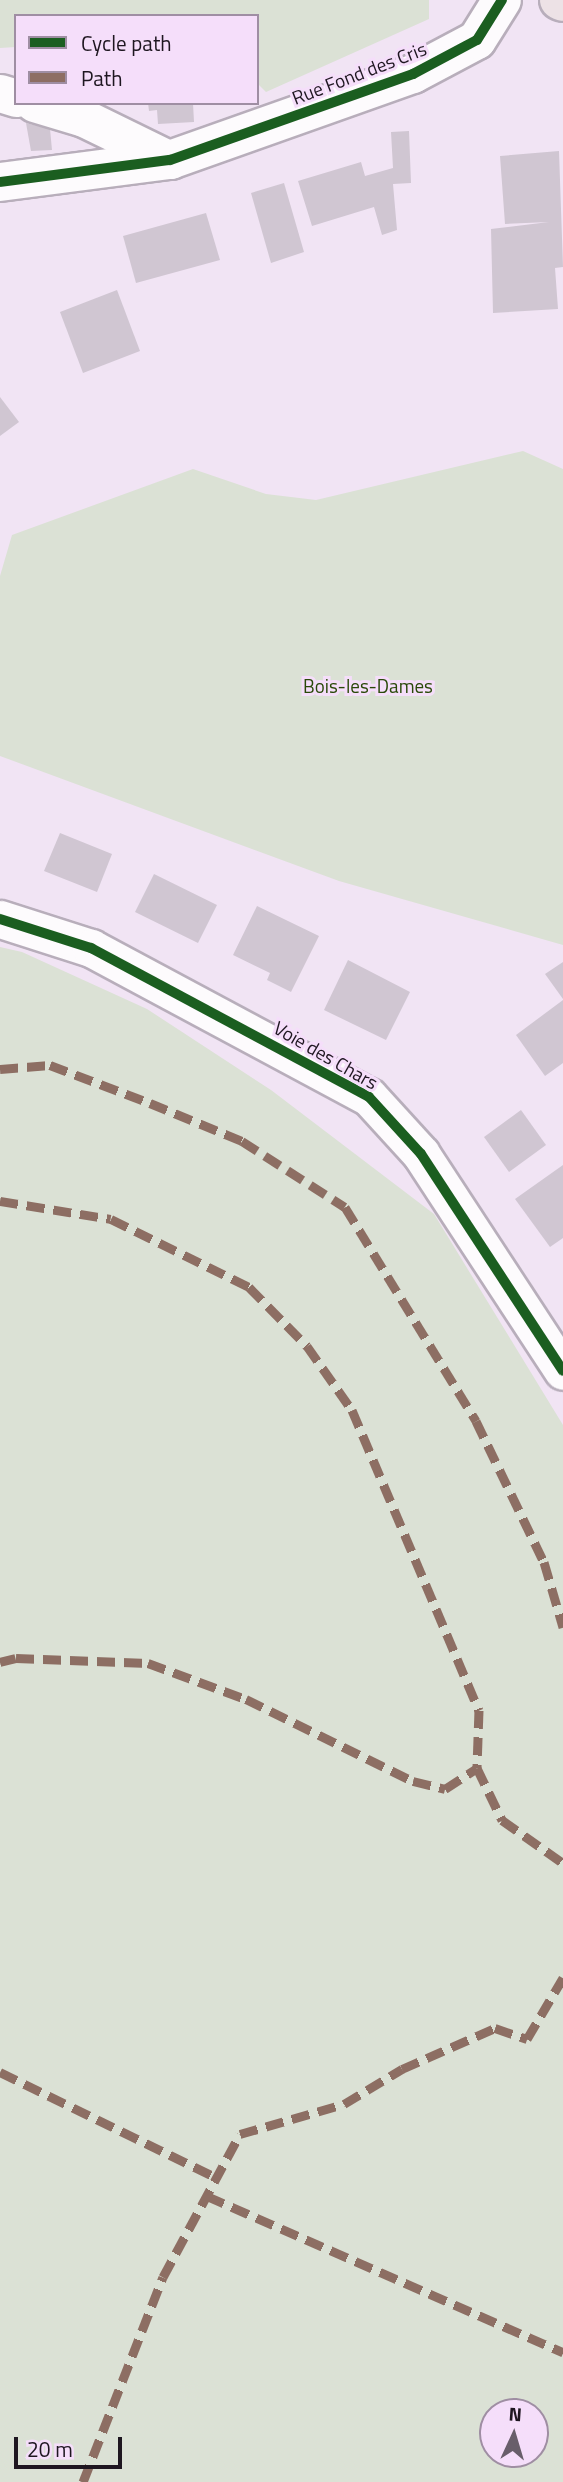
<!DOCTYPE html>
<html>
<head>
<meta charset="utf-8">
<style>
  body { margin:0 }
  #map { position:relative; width:563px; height:2482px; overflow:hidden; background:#f1e4f4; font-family:"Titillium Web",sans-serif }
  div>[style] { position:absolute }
  .green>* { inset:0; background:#dbe1d5 }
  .building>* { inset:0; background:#d0c6d2 }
  .roads { filter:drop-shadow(2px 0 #b8aebb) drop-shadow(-2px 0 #b8aebb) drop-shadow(0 2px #b8aebb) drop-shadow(0 -2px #b8aebb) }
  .minor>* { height:37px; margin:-18.5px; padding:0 18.5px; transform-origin:18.5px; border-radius:18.5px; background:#fdfbfd }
  .tertiary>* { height:38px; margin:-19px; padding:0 19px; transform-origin:19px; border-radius:19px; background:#fdfbfd }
  .primary>* { height:38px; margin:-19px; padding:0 19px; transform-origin:19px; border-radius:19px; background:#ede2e6 }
  .quiet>* { height:9px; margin-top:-4.5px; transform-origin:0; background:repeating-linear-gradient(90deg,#8d6e63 0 18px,transparent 0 27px) }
  .cycleway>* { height:10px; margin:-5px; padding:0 5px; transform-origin:5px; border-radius:5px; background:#1b5e20 }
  span { translate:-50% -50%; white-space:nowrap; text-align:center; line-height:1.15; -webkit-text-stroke:6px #f5defa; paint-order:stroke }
  .street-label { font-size:19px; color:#1e1620 }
  .park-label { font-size:19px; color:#294908 }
  .legend { position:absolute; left:14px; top:14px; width:245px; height:91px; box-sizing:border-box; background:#f5defa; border:2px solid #9f8ea3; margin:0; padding:9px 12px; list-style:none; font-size:21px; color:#1e1620 }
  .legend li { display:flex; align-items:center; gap:14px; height:35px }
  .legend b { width:35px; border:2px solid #9f8ea3 }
  .north { position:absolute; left:479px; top:2398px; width:70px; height:70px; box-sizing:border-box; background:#f5defa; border:2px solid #9f8ea3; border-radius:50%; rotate:4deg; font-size:19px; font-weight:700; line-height:28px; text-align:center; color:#1e1620 }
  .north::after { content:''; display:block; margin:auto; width:24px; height:32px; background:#685e6a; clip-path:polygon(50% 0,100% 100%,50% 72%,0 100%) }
  .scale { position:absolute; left:14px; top:2437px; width:108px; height:32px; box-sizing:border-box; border:4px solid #1e1620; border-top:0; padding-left:9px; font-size:21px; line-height:24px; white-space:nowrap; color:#1e1620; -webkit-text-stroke:5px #f5defa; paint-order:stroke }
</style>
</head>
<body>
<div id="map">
  <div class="green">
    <i style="clip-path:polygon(0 0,429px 0,429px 19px,266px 92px,257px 83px,257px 16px,16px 16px,16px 47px,0 48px)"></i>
    <i style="clip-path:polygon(523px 451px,563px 469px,563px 945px,339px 881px,0 756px,0 576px,12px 535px,193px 469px,266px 494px,316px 500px)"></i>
    <i style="clip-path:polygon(evenodd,0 947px,22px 952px,147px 1009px,271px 1090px,434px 1214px,563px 1425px,563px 2482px,0 2482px,0 947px,493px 2412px,535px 2412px,535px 2454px,493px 2454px,493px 2412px)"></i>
  </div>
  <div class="building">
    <i style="clip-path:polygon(148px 103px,193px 103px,194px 122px,158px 124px,157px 110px,149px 111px)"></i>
    <i style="clip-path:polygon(26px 123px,50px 129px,52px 150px,31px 151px)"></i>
    <i style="clip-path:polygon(409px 131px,411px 183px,393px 184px,397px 230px,382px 235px,374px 207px,312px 226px,298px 181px,361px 162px,365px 176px,393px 168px,391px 132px)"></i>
    <i style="clip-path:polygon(559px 151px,563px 267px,555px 268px,558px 309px,493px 313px,491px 229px,549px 222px,505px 224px,500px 156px)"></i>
    <i style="clip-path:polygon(284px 183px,304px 252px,271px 263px,251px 193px)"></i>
    <i style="clip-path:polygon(206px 213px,220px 260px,136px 283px,123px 236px)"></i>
    <i style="clip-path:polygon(117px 290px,140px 351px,83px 373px,60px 312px)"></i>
    <i style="clip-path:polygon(0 397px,19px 422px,0 436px)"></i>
    <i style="clip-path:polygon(60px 833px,112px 854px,97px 892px,44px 871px)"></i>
    <i style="clip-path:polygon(154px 874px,217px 905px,198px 943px,135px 912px)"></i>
    <i style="clip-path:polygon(257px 906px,319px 936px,291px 992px,267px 980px,270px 973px,233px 955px)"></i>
    <i style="clip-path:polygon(348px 960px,410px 992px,386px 1040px,324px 1010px)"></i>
    <i style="clip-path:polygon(563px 962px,563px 999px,545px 974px)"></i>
    <i style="clip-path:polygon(563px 1000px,563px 1063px,545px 1076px,516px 1035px)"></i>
    <i style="clip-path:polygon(521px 1110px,546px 1145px,509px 1172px,484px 1137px)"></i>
    <i style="clip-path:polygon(563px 1165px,563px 1238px,550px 1247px,515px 1199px)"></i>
  </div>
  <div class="roads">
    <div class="minor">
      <i style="left:0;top:93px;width:17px;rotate:17deg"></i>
      <i style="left:34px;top:103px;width:52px;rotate:16.7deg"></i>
      <i style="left:84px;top:118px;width:96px;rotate:26deg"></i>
      <i style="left:0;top:919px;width:96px;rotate:17.7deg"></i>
      <i style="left:91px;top:948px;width:315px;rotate:28.2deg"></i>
      <i style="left:369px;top:1097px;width:77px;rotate:47.6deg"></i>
      <i style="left:421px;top:1154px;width:259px;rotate:56.8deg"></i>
    </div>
    <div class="tertiary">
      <i style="left:0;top:182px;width:171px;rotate:-7.4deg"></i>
      <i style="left:170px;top:160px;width:258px;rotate:-19.5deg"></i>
      <i style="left:413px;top:74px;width:72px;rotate:-28deg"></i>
      <i style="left:477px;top:40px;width:47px;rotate:-58deg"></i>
    </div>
    <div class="primary">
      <i style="left:559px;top:0;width:4px;rotate:27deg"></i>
    </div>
  </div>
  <div class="quiet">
    <i style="left:0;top:1069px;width:50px;rotate:-4.6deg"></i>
    <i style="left:50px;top:1065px;width:107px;rotate:20.8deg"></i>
    <i style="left:150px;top:1103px;width:100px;rotate:22.4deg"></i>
    <i style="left:242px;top:1141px;width:122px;rotate:32.7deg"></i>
    <i style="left:345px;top:1207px;width:251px;rotate:58.5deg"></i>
    <i style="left:476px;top:1421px;width:157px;rotate:64.3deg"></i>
    <i style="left:544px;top:1562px;width:68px;rotate:73.7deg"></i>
    <i style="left:0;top:1201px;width:112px;rotate:9.2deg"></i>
    <i style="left:111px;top:1219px;width:154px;rotate:26.2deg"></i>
    <i style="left:249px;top:1287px;width:83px;rotate:45.5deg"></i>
    <i style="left:307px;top:1346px;width:78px;rotate:54.9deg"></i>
    <i style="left:352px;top:1410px;width:326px;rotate:67.1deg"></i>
    <i style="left:479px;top:1710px;width:58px;rotate:92deg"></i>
    <i style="left:477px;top:1768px;width:58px;rotate:64.3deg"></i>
    <i style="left:502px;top:1820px;width:75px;rotate:35.2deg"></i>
    <i style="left:0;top:1662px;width:16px;rotate:-14deg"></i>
    <i style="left:16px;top:1658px;width:132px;rotate:2.2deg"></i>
    <i style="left:148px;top:1663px;width:104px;rotate:20.2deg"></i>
    <i style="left:246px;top:1699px;width:186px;rotate:26.2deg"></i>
    <i style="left:413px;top:1781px;width:33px;rotate:14deg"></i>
    <i style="left:445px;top:1789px;width:38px;rotate:-33deg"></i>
    <i style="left:0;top:2072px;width:242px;rotate:26deg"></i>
    <i style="left:207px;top:2196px;width:389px;rotate:23.7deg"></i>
    <i style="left:83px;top:2482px;width:220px;rotate:-68.7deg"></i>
    <i style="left:163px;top:2277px;width:162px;rotate:-61.7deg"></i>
    <i style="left:240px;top:2134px;width:108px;rotate:-16.1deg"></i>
    <i style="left:344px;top:2104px;width:68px;rotate:-31.1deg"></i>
    <i style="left:402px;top:2069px;width:102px;rotate:-23.8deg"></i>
    <i style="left:495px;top:2028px;width:34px;rotate:19deg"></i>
    <i style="left:527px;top:2039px;width:71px;rotate:-59.5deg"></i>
  </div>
  <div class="cycleway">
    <i style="left:0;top:182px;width:171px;rotate:-7.4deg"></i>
    <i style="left:170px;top:160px;width:258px;rotate:-19.5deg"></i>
    <i style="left:413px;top:74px;width:72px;rotate:-28deg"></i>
    <i style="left:477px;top:40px;width:47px;rotate:-58deg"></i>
    <i style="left:0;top:919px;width:96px;rotate:17.7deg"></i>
    <i style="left:91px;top:948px;width:315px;rotate:28.2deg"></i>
    <i style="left:369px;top:1097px;width:77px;rotate:47.6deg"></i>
    <i style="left:421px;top:1154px;width:259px;rotate:56.8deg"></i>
  </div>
  <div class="street-label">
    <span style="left:359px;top:73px;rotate:-21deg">Rue Fond des Cris</span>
    <span style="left:326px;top:1055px;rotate:30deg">Voie des Chars</span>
  </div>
  <div class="park-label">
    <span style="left:368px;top:686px">Bois-les-Dames</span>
  </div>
  <ul class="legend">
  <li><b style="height:9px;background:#1b5e20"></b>Cycle path</li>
  <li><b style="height:9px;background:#8d6e63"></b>Path</li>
  </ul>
  <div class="north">N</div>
  <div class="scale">20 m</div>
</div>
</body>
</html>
